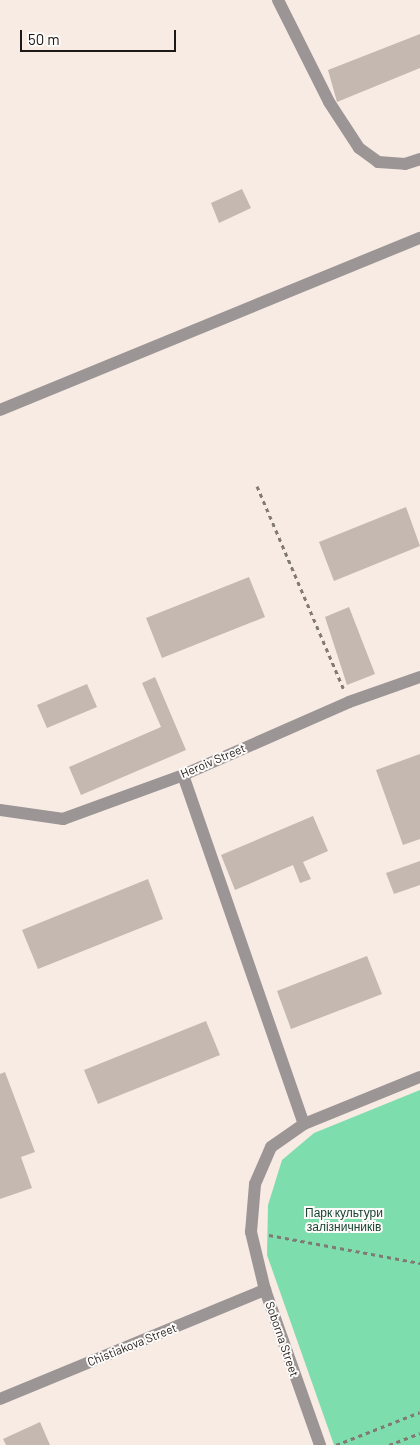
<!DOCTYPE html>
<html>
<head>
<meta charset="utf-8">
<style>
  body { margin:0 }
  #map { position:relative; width:420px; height:1445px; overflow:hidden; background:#f8ebe4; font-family:Barlow,sans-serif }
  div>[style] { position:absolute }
  .green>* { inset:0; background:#7eddac }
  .building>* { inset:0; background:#c4b8b1 }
  .path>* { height:3px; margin-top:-1.5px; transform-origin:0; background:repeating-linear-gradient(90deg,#817974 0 4px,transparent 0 8px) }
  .lane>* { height:12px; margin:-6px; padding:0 6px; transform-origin:6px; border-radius:6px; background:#9c9595 }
  .street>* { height:12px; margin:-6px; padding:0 6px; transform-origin:6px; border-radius:6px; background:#9c9595 }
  span { translate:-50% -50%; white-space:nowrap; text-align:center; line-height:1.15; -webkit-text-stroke:4px #fdfbf9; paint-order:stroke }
  .street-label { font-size:12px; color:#1e1917 }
  .park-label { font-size:12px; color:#1a4430 }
  .scale { position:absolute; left:20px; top:30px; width:156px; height:22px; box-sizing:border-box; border:2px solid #1e1917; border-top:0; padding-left:6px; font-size:15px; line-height:18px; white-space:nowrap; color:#1e1917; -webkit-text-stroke:4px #fdfbf9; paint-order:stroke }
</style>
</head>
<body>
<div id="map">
  <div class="green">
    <i style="clip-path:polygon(420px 1090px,420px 1445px,334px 1445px,267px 1255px,268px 1205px,282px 1160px,314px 1133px)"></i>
  </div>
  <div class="building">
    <i style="clip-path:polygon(420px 34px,420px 68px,337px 102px,328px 70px)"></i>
    <i style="clip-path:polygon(242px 189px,251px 208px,219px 223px,211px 203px)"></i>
    <i style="clip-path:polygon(406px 507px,420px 546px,334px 581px,319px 542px)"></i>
    <i style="clip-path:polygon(249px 577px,265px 617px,162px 658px,146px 618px)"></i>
    <i style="clip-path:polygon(349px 607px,375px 674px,347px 685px,325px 617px)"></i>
    <i style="clip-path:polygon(155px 677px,186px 750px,81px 795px,69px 767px,161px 727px,142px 683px)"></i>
    <i style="clip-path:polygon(87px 684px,97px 707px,47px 728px,37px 705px)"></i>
    <i style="clip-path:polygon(420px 754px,420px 839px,403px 845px,376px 770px)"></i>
    <i style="clip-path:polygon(313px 816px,328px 851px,303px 862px,311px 879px,300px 883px,293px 865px,235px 890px,221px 855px)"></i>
    <i style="clip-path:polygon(420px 861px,420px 885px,394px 894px,386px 873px)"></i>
    <i style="clip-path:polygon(148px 879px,163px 919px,38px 969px,22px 930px)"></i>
    <i style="clip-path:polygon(367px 956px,382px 994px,291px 1029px,277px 991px)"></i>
    <i style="clip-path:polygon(206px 1021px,220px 1055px,98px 1104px,84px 1070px)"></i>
    <i style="clip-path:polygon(5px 1072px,35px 1152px,21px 1157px,32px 1188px,0 1199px,0 1074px)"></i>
    <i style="clip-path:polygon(40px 1422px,50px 1445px,6px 1445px,3px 1439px)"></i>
  </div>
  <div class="path">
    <i style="left:257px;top:486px;width:220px;rotate:66.9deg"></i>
    <i style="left:269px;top:1235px;width:154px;rotate:10.5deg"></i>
    <i style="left:336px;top:1445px;width:90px;rotate:-21.4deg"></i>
    <i style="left:389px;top:1445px;width:33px;rotate:-21deg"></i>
  </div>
  <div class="lane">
    <i style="left:278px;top:0;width:114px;rotate:63.4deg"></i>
    <i style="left:329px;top:102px;width:55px;rotate:56.9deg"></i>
    <i style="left:359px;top:148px;width:24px;rotate:36deg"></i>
    <i style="left:378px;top:162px;width:27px;rotate:4deg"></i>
    <i style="left:405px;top:164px;width:16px;rotate:-18deg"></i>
    <i style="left:0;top:410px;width:454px;rotate:-22.3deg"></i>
    <i style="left:183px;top:775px;width:369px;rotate:70.9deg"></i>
  </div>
  <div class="street">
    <i style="left:0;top:810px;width:64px;rotate:8.1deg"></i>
    <i style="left:63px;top:819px;width:128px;rotate:-20.1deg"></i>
    <i style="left:183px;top:775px;width:181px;rotate:-23.7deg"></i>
    <i style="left:349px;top:702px;width:75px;rotate:-19.4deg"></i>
    <i style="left:0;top:1399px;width:287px;rotate:-22.4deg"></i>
    <i style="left:320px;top:1445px;width:164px;rotate:-109.5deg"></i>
    <i style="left:265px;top:1290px;width:60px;rotate:-103.6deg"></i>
    <i style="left:251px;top:1232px;width:48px;rotate:-85.2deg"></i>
    <i style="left:255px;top:1184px;width:40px;rotate:-66.6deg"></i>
    <i style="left:271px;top:1147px;width:40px;rotate:-34.9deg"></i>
    <i style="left:304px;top:1124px;width:125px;rotate:-22.1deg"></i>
  </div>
  <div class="street-label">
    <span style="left:213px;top:761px;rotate:-23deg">Heroiv Street</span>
    <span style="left:282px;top:1339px;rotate:71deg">Soborna Street</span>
    <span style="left:132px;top:1345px;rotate:-22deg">Chistiakova Street</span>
  </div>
  <div class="park-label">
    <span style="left:344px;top:1220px">Парк культури<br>залізничників</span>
  </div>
  <div class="scale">50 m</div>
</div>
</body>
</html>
